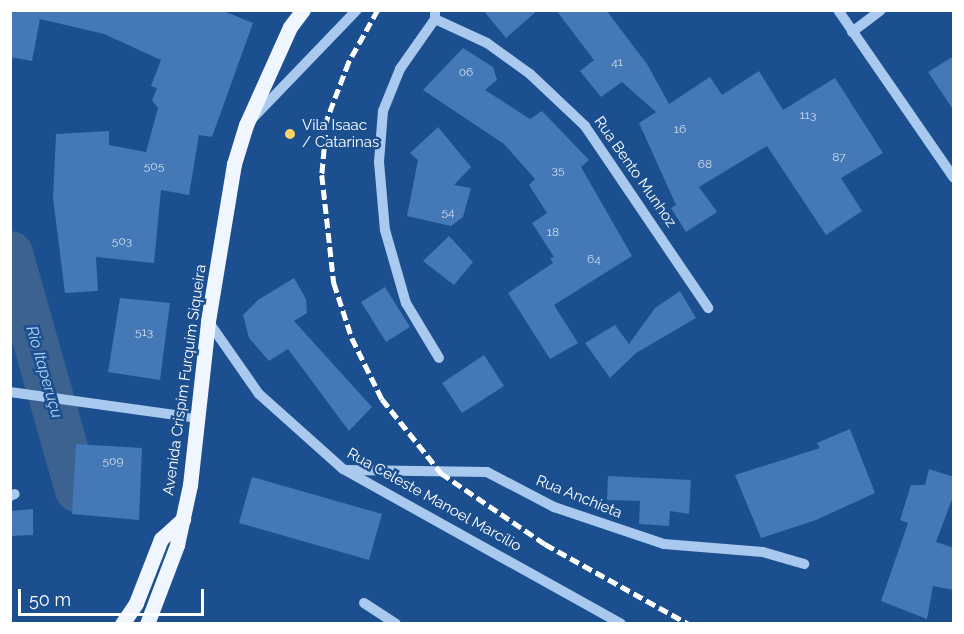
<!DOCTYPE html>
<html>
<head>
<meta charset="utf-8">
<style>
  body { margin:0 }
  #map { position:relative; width:964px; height:634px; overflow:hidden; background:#1b4f8f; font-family:Raleway,sans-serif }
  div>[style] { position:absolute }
  .river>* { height:45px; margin:-22.5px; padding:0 22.5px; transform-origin:22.5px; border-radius:22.5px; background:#3c6290 }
  .building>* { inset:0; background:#4478b7 }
  .minor>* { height:10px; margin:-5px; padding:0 5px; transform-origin:5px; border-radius:5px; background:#a9c9ee }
  .major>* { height:15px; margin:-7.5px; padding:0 7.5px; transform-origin:7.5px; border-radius:7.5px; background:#f0f6ff }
  .rail>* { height:4.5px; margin-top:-2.25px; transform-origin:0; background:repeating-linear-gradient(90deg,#fff 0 10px,transparent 0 14.5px) }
  .dots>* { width:16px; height:16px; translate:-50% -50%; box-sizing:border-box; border:3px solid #1b4f8f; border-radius:50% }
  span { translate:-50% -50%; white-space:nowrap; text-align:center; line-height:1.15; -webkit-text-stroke:5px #1b4f8f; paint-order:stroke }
  .number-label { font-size:12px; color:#d0dded }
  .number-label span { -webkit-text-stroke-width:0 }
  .poi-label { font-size:15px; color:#fff }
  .left { translate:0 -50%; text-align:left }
  .street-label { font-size:15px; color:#fff }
  .water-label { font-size:16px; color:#b5d3f5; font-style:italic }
  .frame { position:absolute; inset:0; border:12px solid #fff; pointer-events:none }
  .scale { position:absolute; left:18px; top:589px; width:186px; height:27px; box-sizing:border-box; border:3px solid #fff; border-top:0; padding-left:8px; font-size:18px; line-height:21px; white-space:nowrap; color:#fff; -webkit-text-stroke:4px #1b4f8f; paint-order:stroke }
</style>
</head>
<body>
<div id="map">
  <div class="river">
    <i style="left:10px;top:253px;width:246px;rotate:74.2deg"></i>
  </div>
  <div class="building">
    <i style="clip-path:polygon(10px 10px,221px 10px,253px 23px,212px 137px,199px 135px,189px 195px,161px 190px,154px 263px,96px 257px,98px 291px,65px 293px,53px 198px,56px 134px,109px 131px,109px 145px,146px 152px,158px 108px,152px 100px,157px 88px,151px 86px,161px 60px,104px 34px,40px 19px,32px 61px,10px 57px)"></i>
    <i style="clip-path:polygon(483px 10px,538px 10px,506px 38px)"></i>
    <i style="clip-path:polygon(556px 10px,606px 10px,647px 64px,669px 104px,710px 77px,722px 95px,759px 71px,783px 110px,835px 78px,883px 153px,841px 178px,862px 211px,826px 235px,767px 146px,699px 187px,717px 212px,686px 232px,671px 208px,676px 205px,639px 123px,656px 112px,622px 82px,601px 97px,580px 71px,594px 60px)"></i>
    <i style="clip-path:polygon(463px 48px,493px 67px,497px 80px,485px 90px,530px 119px,542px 111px,589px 160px,581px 167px,632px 256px,554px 305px,578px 343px,550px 359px,508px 293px,553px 263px,550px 258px,554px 257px,532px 223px,547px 213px,529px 185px,535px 179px,504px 144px,423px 90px)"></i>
    <i style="clip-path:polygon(954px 56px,954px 111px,928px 72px)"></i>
    <i style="clip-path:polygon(438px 127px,471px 167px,454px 185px,471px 188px,463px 217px,451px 226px,407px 216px,418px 160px,410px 153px)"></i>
    <i style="clip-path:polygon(449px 236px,473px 262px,454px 285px,423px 261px)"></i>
    <i style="clip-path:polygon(294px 278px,306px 299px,307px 313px,294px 321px,372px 407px,349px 431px,288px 349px,269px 361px,249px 338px,243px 315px,258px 300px)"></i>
    <i style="clip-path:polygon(385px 287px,410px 327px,386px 342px,361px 302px)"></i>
    <i style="clip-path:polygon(680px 291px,696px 318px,636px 353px,610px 378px,585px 343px,615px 325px,629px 344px,655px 308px)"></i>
    <i style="clip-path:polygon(120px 298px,170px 303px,160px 380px,108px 372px)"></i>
    <i style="clip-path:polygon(484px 355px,504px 386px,462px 413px,442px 383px)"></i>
    <i style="clip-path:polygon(850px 429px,875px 493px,816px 520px,761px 538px,735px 475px,820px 448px,817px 443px)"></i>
    <i style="clip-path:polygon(76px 444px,142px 448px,139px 520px,72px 514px)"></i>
    <i style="clip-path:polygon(929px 469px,954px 477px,954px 494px,936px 542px,954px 548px,954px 590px,933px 586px,927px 619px,881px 601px,908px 523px,900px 520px,911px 485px,925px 485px)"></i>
    <i style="clip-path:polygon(608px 476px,691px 480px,689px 514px,670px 511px,669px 526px,639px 524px,640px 501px,607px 500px)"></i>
    <i style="clip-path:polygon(252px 477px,382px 514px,369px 560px,239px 523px)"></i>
    <i style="clip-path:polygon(33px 509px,33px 535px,10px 536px,10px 511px)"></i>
  </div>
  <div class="minor">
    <i style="left:435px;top:10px;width:9px;rotate:90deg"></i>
    <i style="left:435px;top:19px;width:57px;rotate:24.8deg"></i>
    <i style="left:487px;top:43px;width:53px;rotate:35.8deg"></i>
    <i style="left:530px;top:74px;width:76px;rotate:43.4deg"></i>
    <i style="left:585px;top:126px;width:220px;rotate:55.9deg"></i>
    <i style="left:838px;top:10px;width:204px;rotate:55.4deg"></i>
    <i style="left:435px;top:19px;width:61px;rotate:125deg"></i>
    <i style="left:400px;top:69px;width:45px;rotate:112deg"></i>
    <i style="left:383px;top:111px;width:51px;rotate:94.5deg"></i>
    <i style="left:379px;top:162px;width:68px;rotate:85deg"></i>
    <i style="left:385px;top:230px;width:76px;rotate:74deg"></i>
    <i style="left:406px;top:303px;width:64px;rotate:59deg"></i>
    <i style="left:852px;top:32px;width:36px;rotate:-37deg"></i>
    <i style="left:250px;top:121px;width:154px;rotate:-46.1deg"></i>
    <i style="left:208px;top:321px;width:89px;rotate:55.1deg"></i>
    <i style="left:259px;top:394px;width:113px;rotate:41.8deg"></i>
    <i style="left:343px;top:469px;width:318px;rotate:29.1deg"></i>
    <i style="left:10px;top:392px;width:190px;rotate:7.9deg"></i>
    <i style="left:347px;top:470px;width:140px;rotate:0.8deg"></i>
    <i style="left:487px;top:472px;width:76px;rotate:27.6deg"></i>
    <i style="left:554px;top:507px;width:116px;rotate:18.6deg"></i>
    <i style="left:664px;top:544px;width:99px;rotate:4.6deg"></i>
    <i style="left:763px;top:552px;width:43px;rotate:16.3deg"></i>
    <i style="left:10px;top:496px;width:5px;rotate:-22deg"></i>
    <i style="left:364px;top:603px;width:38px;rotate:33deg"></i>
  </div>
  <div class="major">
    <i style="left:122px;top:624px;width:25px;rotate:-56deg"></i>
    <i style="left:136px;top:603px;width:69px;rotate:-68.7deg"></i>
    <i style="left:161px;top:539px;width:30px;rotate:-42deg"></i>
    <i style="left:147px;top:624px;width:85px;rotate:-69.2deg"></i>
    <i style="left:177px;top:545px;width:61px;rotate:-77.8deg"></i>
    <i style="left:190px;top:485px;width:165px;rotate:-83.7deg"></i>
    <i style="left:208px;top:321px;width:159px;rotate:-80.6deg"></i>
    <i style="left:234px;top:164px;width:41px;rotate:-72.9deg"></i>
    <i style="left:246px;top:125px;width:107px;rotate:-65.8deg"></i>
    <i style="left:290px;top:27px;width:21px;rotate:-53deg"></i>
  </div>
  <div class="rail">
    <i style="left:378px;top:10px;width:60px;rotate:119.1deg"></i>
    <i style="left:349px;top:62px;width:62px;rotate:110.8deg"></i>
    <i style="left:327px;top:120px;width:55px;rotate:95.2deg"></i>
    <i style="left:322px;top:175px;width:109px;rotate:83.7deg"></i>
    <i style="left:334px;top:283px;width:58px;rotate:71.9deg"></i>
    <i style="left:352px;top:338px;width:68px;rotate:63.8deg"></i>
    <i style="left:382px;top:399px;width:95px;rotate:51.4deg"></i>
    <i style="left:441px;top:473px;width:126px;rotate:34.3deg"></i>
    <i style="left:545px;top:544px;width:165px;rotate:29.1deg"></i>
  </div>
  <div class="dots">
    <i style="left:290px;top:134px;background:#ffd166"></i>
  </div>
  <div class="number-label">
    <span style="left:617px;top:63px">41</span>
    <span style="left:466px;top:73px">06</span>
    <span style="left:808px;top:116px">113</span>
    <span style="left:680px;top:130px">16</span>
    <span style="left:839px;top:158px">87</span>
    <span style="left:705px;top:165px">68</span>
    <span style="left:154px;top:167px">505</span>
    <span style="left:558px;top:171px">35</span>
    <span style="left:448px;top:213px">54</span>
    <span style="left:553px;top:233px">18</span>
    <span style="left:122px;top:242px">503</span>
    <span style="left:594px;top:260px">64</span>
    <span style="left:144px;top:333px">513</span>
    <span style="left:113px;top:462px">509</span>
  </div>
  <div class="poi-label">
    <span class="left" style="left:302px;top:134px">Vila Isaac<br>/ Catarinas</span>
  </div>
  <div class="street-label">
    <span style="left:635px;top:172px;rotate:55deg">Rua Bento Munhoz</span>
    <span style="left:185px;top:380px;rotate:-82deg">Avenida Crispim Furquim Siqueira</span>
    <span style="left:579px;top:497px;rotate:22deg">Rua Anchieta</span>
    <span style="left:434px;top:500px;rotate:29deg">Rua Celeste Manoel Marcílio</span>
  </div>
  <div class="water-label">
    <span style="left:44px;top:372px;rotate:74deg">Rio Itaperuçu</span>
  </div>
  <div class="frame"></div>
  <div class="scale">50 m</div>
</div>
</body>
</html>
